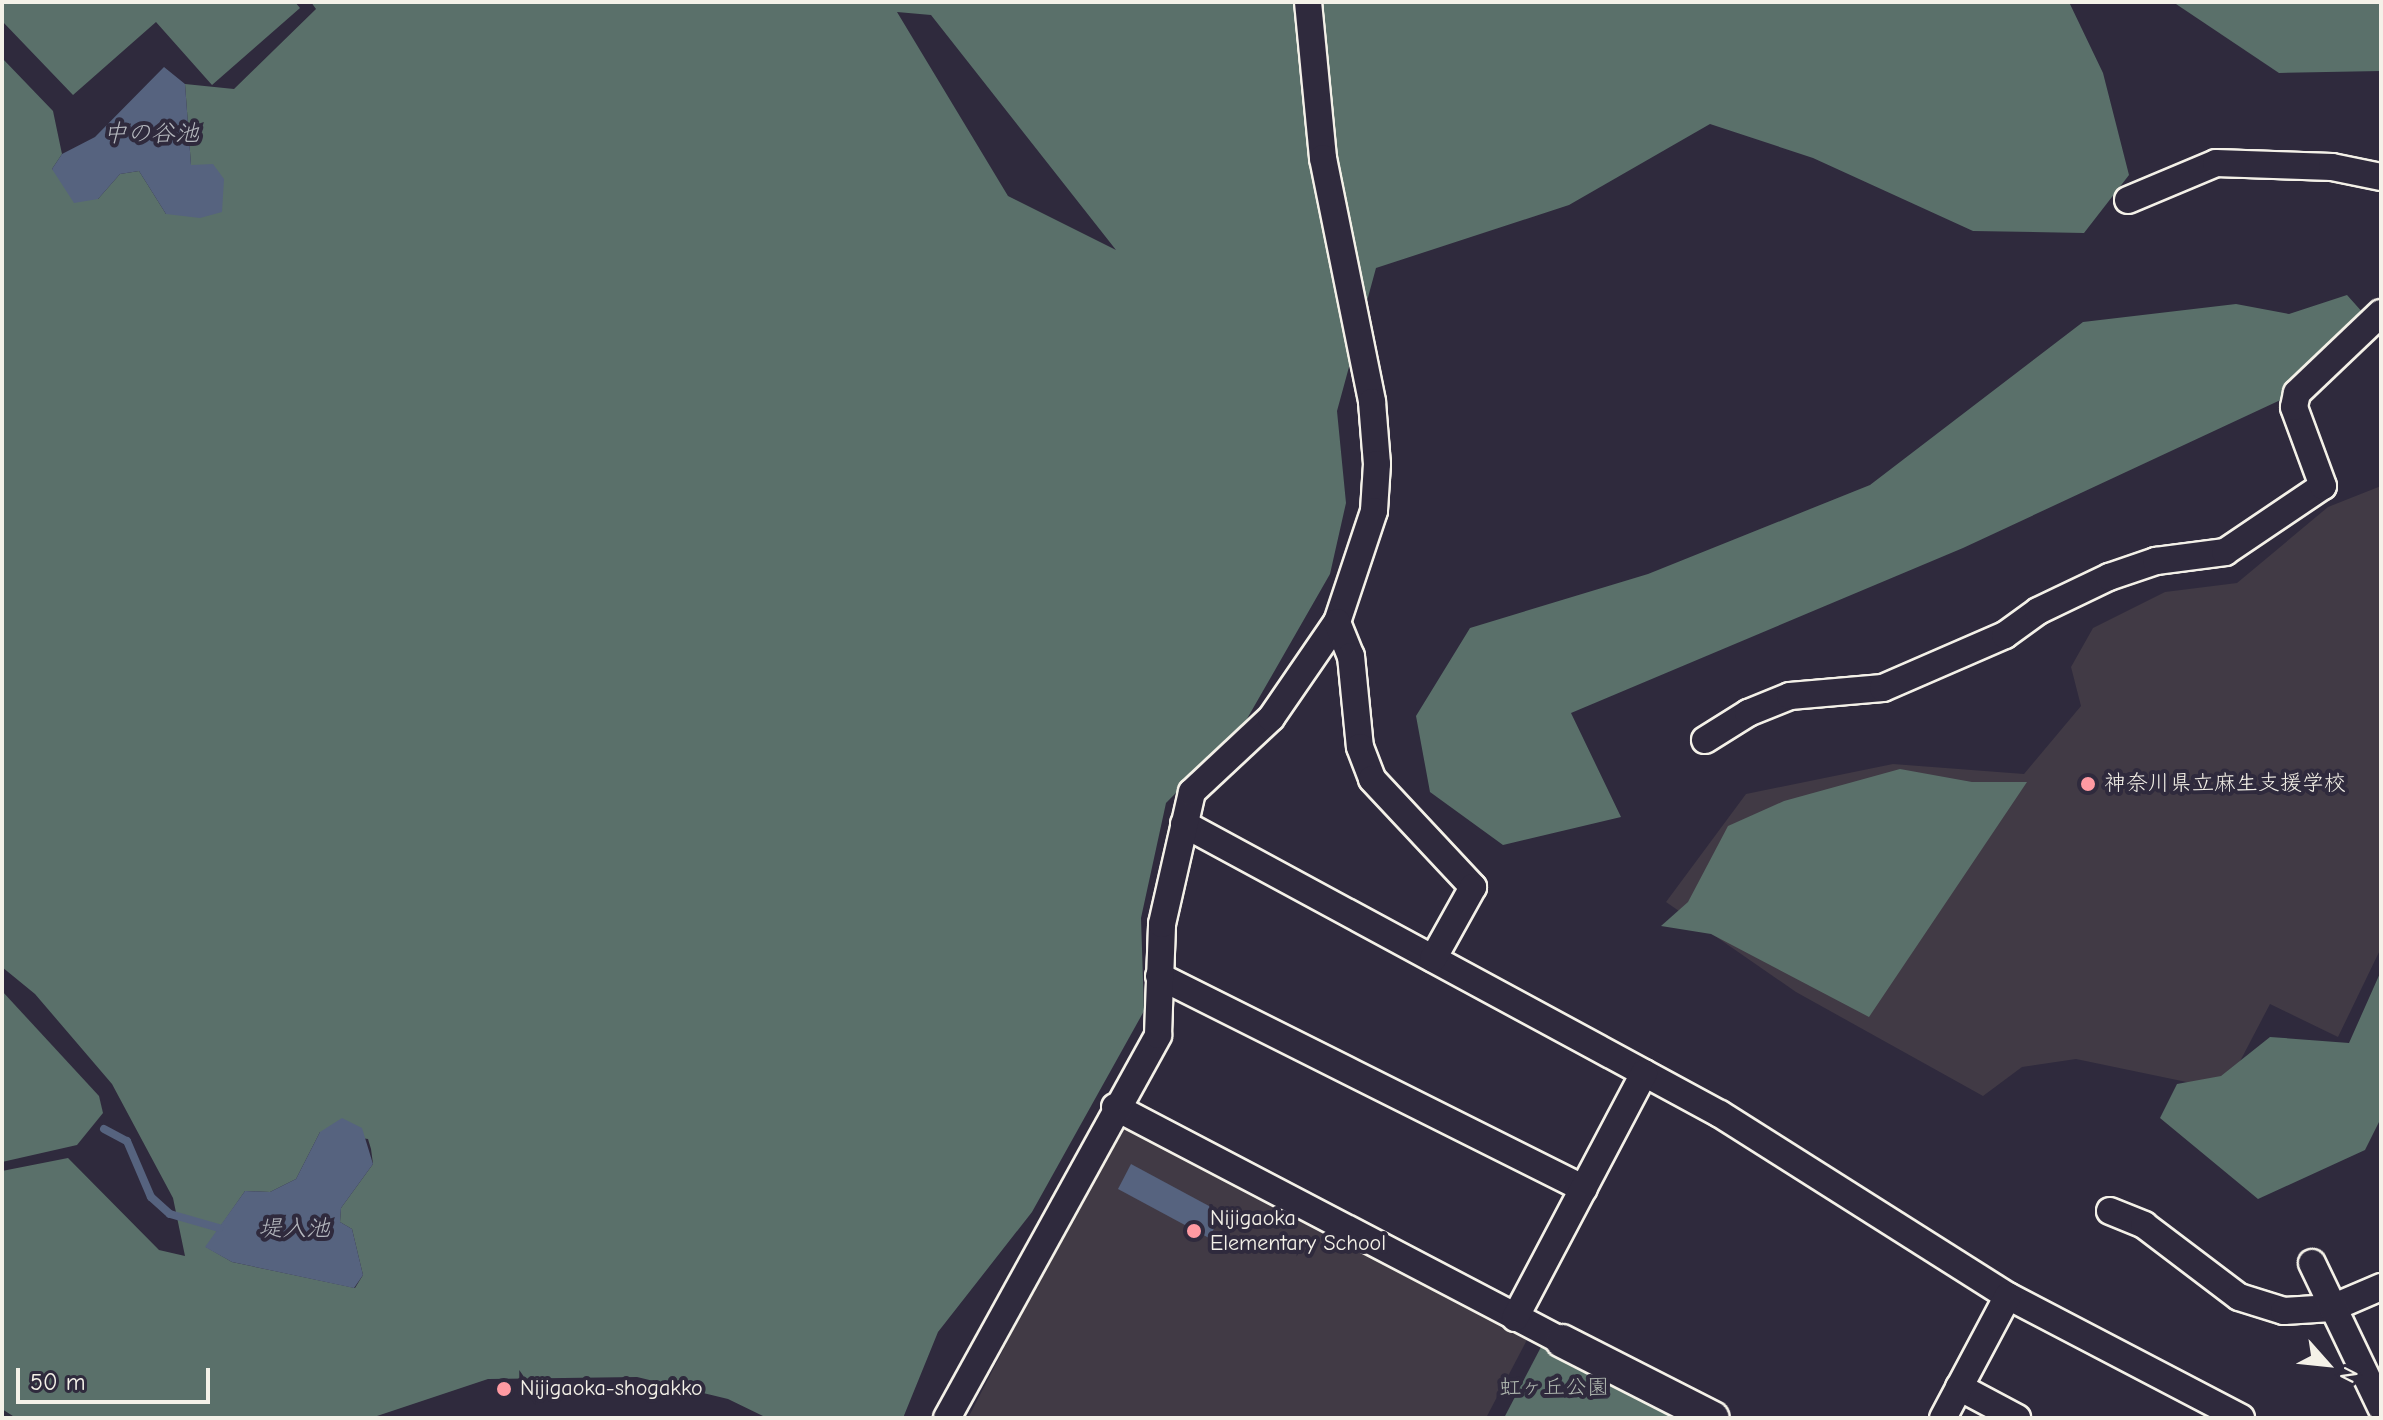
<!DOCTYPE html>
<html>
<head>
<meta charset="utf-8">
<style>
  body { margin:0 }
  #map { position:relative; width:2383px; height:1420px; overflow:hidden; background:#2f2a3d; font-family:"Comic Neue","Klee One",sans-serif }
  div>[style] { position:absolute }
  .built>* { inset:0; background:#413a45 }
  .green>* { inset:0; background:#5a706a }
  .water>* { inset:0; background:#56637f }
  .stream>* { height:8px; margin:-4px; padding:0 4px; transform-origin:4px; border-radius:4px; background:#56637f }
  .roads { filter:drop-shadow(2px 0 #f4f1e8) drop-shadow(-2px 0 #f4f1e8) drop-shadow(0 2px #f4f1e8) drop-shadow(0 -2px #f4f1e8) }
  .minor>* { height:26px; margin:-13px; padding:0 13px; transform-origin:13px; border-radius:13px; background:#2f2a3d }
  .tertiary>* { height:32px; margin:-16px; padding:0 16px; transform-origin:16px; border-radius:16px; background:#2f2a3d }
  .dots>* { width:22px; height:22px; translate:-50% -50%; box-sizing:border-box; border:4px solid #2f2a3d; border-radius:50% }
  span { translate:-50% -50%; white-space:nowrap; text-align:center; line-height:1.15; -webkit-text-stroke:8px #2f2a3d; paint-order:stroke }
  .poi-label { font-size:22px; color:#f4f1e8 }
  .left { translate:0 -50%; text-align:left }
  .park-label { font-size:22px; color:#afb7af }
  .water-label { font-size:24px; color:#b5b8be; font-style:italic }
  .frame { position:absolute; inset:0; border:4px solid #f4f1e8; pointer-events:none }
  .north { position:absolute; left:2287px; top:1324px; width:80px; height:80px; -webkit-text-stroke:6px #2f2a3d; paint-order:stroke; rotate:117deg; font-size:22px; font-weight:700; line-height:32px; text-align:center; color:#f4f1e8 }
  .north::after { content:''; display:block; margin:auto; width:28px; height:36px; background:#f4f1e8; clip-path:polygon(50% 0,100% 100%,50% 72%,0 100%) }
  .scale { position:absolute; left:16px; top:1368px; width:194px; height:36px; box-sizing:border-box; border:4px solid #f4f1e8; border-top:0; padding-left:10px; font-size:24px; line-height:28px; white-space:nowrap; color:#f4f1e8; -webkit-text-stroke:6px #2f2a3d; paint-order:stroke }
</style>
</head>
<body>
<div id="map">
  <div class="built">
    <i style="clip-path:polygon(2381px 486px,2381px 948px,2338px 1037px,2270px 1004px,2225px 1090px,2076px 1059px,2022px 1067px,1983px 1096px,1796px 992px,1666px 902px,1746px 794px,1893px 764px,2024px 774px,2081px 706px,2071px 667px,2093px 628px,2165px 592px,2237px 583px,2328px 507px)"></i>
    <i style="clip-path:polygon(1119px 1125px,1528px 1338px,1486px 1418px,968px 1418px)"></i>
  </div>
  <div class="green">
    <i style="clip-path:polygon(2px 2px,295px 2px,300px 8px,212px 85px,156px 22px,73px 95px,2px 21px)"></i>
    <i style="clip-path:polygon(evenodd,311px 2px,2069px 2px,2103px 73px,2129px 175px,2084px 233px,1973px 231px,1813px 158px,1710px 124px,1569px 205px,1376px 268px,1337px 411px,1346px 503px,1330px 574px,1244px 724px,1166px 803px,1141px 918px,1144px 1011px,1032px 1212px,938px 1332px,903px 1418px,767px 1418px,728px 1399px,637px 1377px,488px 1379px,371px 1418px,16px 1418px,2px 1409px,2px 1171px,68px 1158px,159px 1250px,185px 1256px,173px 1198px,112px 1084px,35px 994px,2px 967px,2px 58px,53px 111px,62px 154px,52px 169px,98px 199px,120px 174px,139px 171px,166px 214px,191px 165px,185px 84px,234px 89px,316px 9px,311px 2px,897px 12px,931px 15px,1116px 250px,1008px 196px,897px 12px,311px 2px,320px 1132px,368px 1139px,371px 1149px,373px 1164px,341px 1208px,340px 1222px,352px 1229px,363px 1275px,355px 1288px,232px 1262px,206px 1247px,245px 1191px,270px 1192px,296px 1179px,320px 1132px)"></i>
    <i style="clip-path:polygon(2173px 2px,2381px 2px,2381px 71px,2279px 73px)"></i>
    <i style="clip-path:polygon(2347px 295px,2364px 314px,2291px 395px,1963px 548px,1571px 713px,1621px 817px,1503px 845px,1430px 792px,1416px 716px,1470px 628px,1648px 574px,1870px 485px,2083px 322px,2236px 304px,2289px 314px)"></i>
    <i style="clip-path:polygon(1900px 769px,1972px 782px,2027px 782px,1869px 1017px,1711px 934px,1661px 926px,1688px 902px,1728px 826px,1784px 801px)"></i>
    <i style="clip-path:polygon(2381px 971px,2381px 1118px,2365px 1150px,2258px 1199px,2160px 1118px,2177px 1084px,2221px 1076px,2270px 1037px,2349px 1043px)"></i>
    <i style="clip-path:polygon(2px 991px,99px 1096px,103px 1113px,77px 1145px,2px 1162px)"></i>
    <i style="clip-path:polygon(1541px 1347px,1683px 1418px,1504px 1418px)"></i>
  </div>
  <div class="water">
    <i style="clip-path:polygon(164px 67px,185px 84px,191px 165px,213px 164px,224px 179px,222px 212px,200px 218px,166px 214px,139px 171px,120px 174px,98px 199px,74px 203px,52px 169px,62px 154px,95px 137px)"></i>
    <i style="clip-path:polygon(342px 1118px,362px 1128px,373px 1164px,341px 1208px,340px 1222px,352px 1229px,363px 1275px,354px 1288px,232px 1262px,205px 1247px,245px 1191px,270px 1192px,296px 1179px,320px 1132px)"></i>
    <i style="clip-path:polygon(1131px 1164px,1222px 1213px,1209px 1238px,1118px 1189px)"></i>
  </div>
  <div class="stream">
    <i style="left:104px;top:1129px;width:26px;rotate:28deg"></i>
    <i style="left:127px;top:1141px;width:61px;rotate:66.8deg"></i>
    <i style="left:151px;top:1197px;width:25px;rotate:42deg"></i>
    <i style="left:170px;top:1214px;width:51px;rotate:15.9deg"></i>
  </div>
  <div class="roads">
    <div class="minor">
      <i style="left:1308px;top:2px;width:157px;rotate:84.5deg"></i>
      <i style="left:1323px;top:158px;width:249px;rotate:78.6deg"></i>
      <i style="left:1372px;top:402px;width:62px;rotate:85.4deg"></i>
      <i style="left:1377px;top:464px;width:47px;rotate:93.7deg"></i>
      <i style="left:1374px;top:511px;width:117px;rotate:108.4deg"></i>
      <i style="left:2128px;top:200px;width:95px;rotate:-22.8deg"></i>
      <i style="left:2216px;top:163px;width:116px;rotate:2deg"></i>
      <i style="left:2332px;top:167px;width:50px;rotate:11.5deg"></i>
      <i style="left:1705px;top:740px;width:51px;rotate:-32.1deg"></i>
      <i style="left:1748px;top:713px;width:45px;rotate:-22deg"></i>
      <i style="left:1790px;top:696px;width:93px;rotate:-4.9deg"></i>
      <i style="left:1883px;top:688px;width:133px;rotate:-23.5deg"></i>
      <i style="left:2005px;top:635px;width:41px;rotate:-36deg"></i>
      <i style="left:2038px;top:611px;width:79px;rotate:-25.6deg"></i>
      <i style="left:2109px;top:577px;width:50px;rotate:-18.8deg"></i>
      <i style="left:2156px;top:561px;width:70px;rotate:-7.4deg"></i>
      <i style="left:2225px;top:552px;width:118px;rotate:-34deg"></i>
      <i style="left:2323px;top:486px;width:84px;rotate:-110.2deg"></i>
      <i style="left:2294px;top:407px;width:14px;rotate:-78deg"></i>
      <i style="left:2297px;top:393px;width:116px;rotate:-43.6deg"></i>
      <i style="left:1184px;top:824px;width:609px;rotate:28.42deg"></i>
      <i style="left:1720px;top:1114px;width:341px;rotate:32.3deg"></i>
      <i style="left:2008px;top:1296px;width:263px;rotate:27.6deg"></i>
      <i style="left:1159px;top:976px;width:475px;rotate:26.6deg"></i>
      <i style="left:1115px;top:1107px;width:505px;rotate:27.63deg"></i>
      <i style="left:2110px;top:1211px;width:37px;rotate:22deg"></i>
      <i style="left:2144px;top:1225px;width:119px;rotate:37.2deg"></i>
      <i style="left:2239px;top:1297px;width:47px;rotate:17.3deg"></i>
      <i style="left:2284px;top:1311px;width:48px;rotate:-3.6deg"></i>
      <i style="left:2332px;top:1308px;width:53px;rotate:-23.2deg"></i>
      <i style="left:2312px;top:1263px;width:160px;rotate:64.4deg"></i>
      <i style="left:1515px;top:1318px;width:277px;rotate:-62.2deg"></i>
      <i style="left:1959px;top:1387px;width:66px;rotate:28.1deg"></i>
      <i style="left:947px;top:1418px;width:437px;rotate:-61.1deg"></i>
      <i style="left:1158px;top:1035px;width:111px;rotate:-87.9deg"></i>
      <i style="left:1162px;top:924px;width:135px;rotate:-77.2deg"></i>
      <i style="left:1192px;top:792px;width:108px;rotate:-43.1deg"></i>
      <i style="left:1271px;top:718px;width:116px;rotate:-55.5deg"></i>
      <i style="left:1337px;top:622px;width:37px;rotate:68deg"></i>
      <i style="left:1351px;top:656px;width:91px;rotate:84.4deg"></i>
      <i style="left:1360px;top:747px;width:34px;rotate:69deg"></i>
      <i style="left:1372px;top:779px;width:148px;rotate:46.9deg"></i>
      <i style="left:1473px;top:887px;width:82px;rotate:119.1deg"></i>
      <i style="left:1943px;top:1418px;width:138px;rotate:-62deg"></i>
    </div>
    <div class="tertiary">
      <i style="left:1562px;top:1341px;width:169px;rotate:27deg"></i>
    </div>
  </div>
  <div class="dots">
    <i style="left:2088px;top:784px;background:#ff9aa2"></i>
    <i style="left:1194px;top:1231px;background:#ff9aa2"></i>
    <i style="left:504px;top:1389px;background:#ff9aa2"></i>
  </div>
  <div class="poi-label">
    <span class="left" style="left:2104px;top:784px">神奈川県立麻生支援学校</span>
    <span class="left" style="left:1210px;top:1231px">Nijigaoka<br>Elementary School</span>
    <span class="left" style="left:520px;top:1389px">Nijigaoka-shogakko</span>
  </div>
  <div class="park-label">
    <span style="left:1554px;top:1388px">虹ヶ丘公園</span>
  </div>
  <div class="water-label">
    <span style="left:151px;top:134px">中の谷池</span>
    <span style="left:294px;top:1229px">堤入池</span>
  </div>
  <div class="frame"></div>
  <div class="north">N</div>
  <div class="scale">50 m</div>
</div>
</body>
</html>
